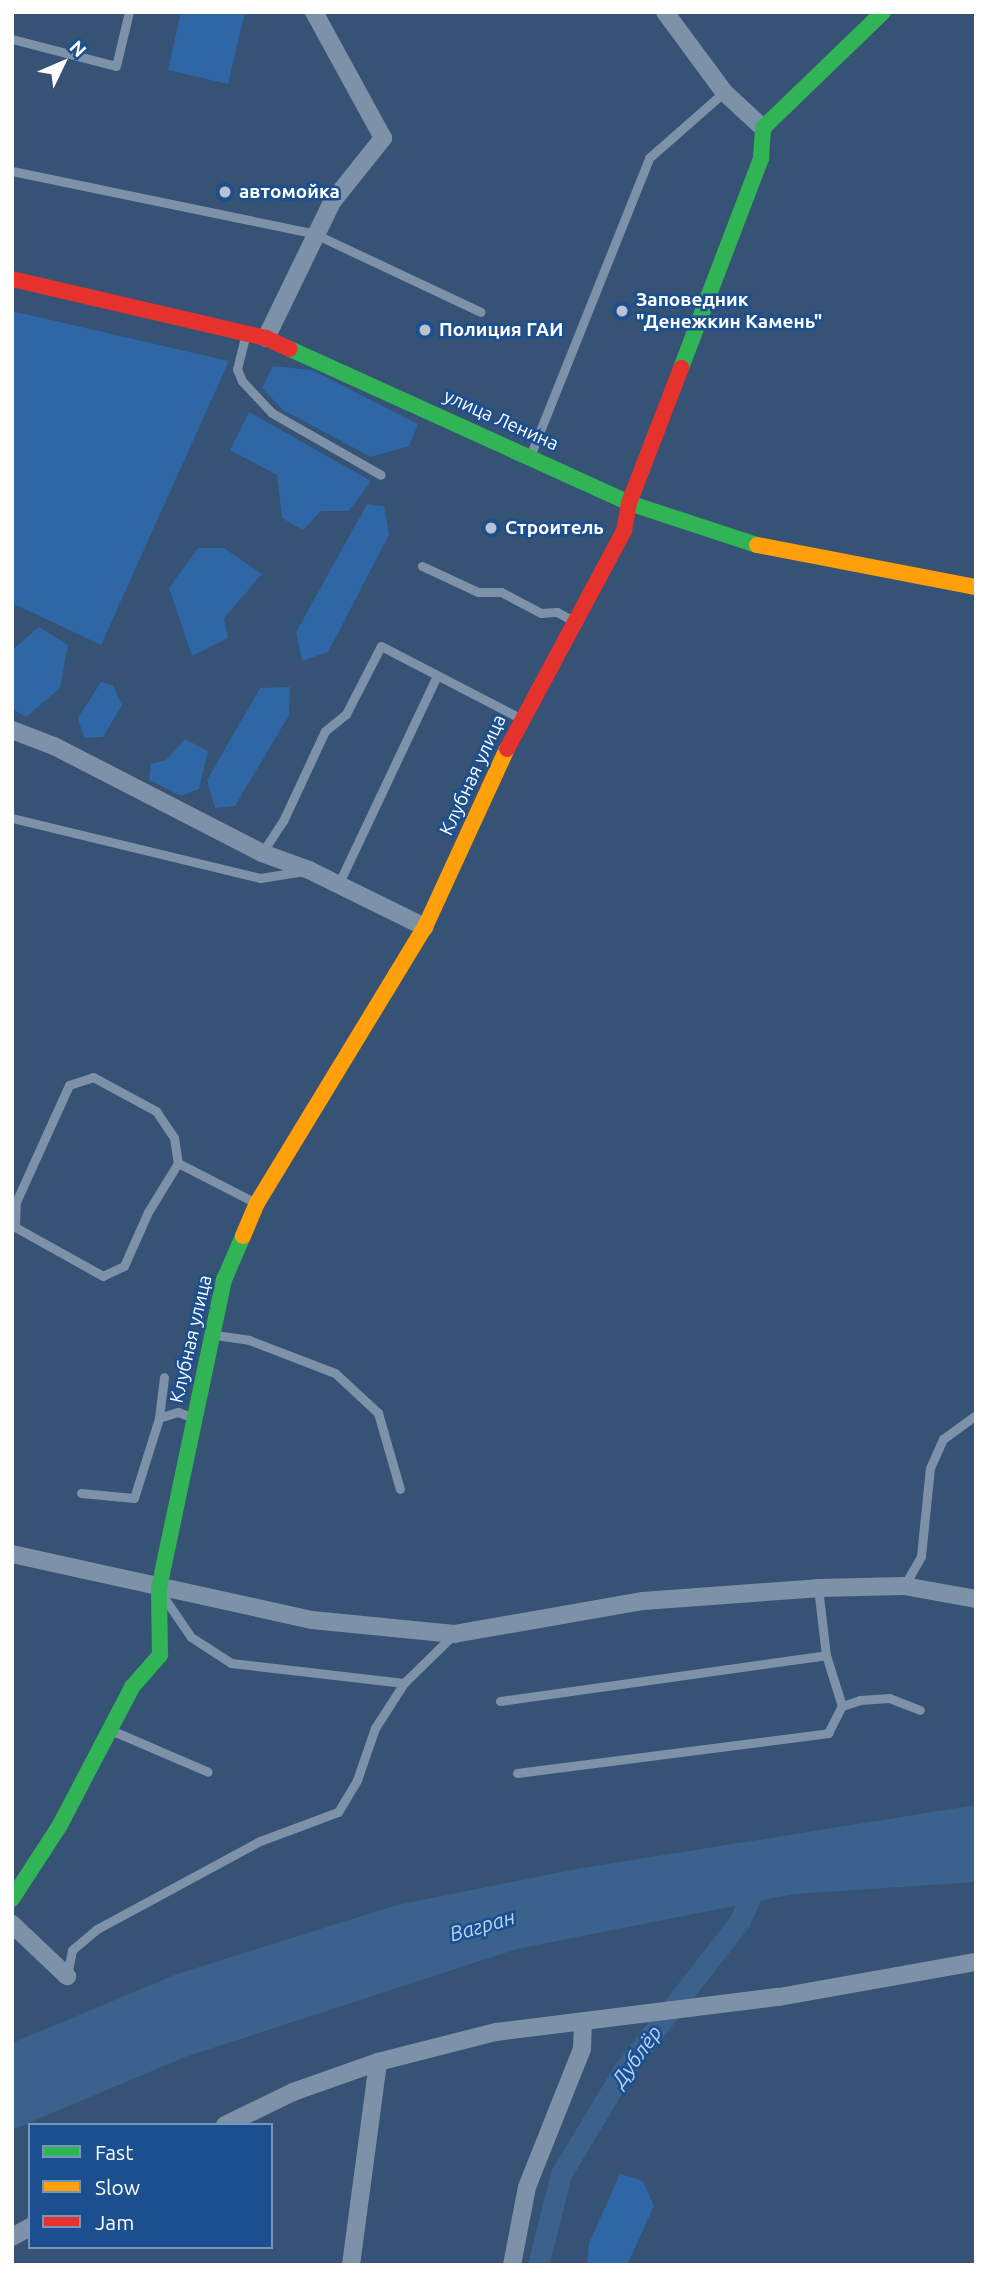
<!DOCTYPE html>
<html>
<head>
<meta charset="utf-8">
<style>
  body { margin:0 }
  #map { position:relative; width:988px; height:2277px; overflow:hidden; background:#365274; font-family:Ubuntu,sans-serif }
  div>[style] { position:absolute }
  .green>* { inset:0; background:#2f66a5 }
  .water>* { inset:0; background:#3b618d }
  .canal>* { height:21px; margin:-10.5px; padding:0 10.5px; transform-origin:10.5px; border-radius:10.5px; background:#3b618d }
  .lane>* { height:9px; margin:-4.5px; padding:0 4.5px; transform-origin:4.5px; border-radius:4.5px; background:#7d92a8 }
  .street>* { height:18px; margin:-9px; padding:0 9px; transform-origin:9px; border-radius:9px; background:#7d92a8 }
  .fast>* { height:16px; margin:-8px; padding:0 8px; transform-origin:8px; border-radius:8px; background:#30b455 }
  .slow>* { height:16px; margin:-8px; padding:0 8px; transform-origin:8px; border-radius:8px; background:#ff9f0a }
  .jam>* { height:16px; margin:-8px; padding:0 8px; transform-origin:8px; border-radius:8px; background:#e5322d }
  .dots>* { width:19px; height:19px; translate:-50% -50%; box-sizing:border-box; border:4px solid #1b4f8f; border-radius:50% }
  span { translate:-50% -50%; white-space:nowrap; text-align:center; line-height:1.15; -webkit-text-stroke:5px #1b4f8f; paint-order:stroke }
  .poi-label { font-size:19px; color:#fff; font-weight:700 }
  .left { translate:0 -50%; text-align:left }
  .street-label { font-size:19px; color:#fff }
  .water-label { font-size:21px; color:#b5d3f5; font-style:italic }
  .frame { position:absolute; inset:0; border:14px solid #fff; pointer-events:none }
  .legend { position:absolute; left:28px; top:2123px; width:245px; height:126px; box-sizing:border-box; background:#1b4f8f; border:2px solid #7695bc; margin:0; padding:9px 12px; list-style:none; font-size:21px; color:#fff }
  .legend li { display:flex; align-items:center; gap:14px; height:35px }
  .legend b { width:35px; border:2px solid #7695bc }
  .north { position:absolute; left:28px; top:28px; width:70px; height:70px; -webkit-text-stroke:5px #1b4f8f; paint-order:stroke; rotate:46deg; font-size:19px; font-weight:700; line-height:28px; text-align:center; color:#fff }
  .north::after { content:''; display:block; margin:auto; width:24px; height:32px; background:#fff; clip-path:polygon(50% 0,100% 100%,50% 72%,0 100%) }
</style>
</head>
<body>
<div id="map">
  <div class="green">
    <i style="clip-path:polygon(181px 12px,245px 12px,228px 84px,168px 70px)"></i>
    <i style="clip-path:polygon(12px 311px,229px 361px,101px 645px,12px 603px)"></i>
    <i style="clip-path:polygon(273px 366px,312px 370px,418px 424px,409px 446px,371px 457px,283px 410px,262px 388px)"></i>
    <i style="clip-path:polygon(249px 412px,371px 481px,349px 511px,321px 511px,303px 530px,282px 518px,277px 475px,230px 450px)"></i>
    <i style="clip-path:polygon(367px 504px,384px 506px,389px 535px,328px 652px,302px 661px,296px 632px)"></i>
    <i style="clip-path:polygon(198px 548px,224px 548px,262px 574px,224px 618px,228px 638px,192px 656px,169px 588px)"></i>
    <i style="clip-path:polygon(39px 627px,68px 645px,60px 688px,26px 717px,12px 709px,12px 650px)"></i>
    <i style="clip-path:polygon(101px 682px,113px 685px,122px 705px,103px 737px,84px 738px,78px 718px)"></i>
    <i style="clip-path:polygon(290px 687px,289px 715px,235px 806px,215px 808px,207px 780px,260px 688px)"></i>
    <i style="clip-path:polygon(185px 739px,208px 751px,199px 789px,181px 796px,149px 780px,151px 764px,166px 760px)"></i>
    <i style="clip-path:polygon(620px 2174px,643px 2181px,654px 2206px,627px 2265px,587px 2265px,589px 2243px)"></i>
  </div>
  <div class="water">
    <i style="clip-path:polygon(976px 1805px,976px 1882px,794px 1894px,517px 1949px,185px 2057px,12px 2130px,12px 2043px,177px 1974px,397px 1905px,576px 1869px)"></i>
  </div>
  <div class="canal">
    <i style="left:538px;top:2265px;width:94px;rotate:-75.8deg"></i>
    <i style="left:561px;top:2174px;width:120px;rotate:-59deg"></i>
    <i style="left:623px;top:2071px;width:189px;rotate:-52.1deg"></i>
    <i style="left:739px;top:1922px;width:50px;rotate:-65deg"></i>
  </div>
  <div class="lane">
    <i style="left:12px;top:39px;width:107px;rotate:14.6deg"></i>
    <i style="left:116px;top:66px;width:56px;rotate:-76.5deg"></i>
    <i style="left:12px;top:171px;width:309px;rotate:11.7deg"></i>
    <i style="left:315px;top:234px;width:183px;rotate:25.2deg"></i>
    <i style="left:245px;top:337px;width:33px;rotate:104deg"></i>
    <i style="left:237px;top:369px;width:13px;rotate:67deg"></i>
    <i style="left:242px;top:381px;width:44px;rotate:46.8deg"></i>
    <i style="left:272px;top:413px;width:125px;rotate:29.6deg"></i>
    <i style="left:530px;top:456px;width:321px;rotate:-68.2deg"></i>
    <i style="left:649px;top:158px;width:100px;rotate:-41.3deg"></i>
    <i style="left:422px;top:566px;width:62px;rotate:24.9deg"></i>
    <i style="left:478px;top:592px;width:23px"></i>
    <i style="left:501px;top:592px;width:45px;rotate:27.7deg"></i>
    <i style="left:541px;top:613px;width:16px;rotate:-4deg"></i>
    <i style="left:557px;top:612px;width:18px;rotate:29deg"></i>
    <i style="left:12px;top:818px;width:255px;rotate:13.6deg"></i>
    <i style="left:260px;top:878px;width:45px;rotate:-9deg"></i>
    <i style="left:262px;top:853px;width:38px;rotate:-57deg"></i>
    <i style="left:283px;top:821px;width:99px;rotate:-65deg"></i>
    <i style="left:325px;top:731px;width:27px;rotate:-39deg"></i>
    <i style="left:346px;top:714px;width:76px;rotate:-62.8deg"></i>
    <i style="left:381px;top:646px;width:157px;rotate:27.4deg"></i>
    <i style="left:338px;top:885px;width:231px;rotate:-64.7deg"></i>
    <i style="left:93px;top:1077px;width:72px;rotate:28.4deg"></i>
    <i style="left:156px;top:1111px;width:32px;rotate:56deg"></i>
    <i style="left:174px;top:1138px;width:25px;rotate:81deg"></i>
    <i style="left:178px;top:1163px;width:57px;rotate:121.5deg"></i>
    <i style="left:148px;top:1212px;width:59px;rotate:114deg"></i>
    <i style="left:124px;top:1266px;width:23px;rotate:155deg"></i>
    <i style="left:103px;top:1276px;width:101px;rotate:-150.9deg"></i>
    <i style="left:15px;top:1227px;width:25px;rotate:-88deg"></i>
    <i style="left:16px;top:1202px;width:128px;rotate:-65.6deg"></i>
    <i style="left:69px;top:1085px;width:25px;rotate:-18deg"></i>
    <i style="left:178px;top:1163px;width:85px;rotate:27.2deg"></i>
    <i style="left:215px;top:1335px;width:34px;rotate:8deg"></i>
    <i style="left:249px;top:1340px;width:92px;rotate:21deg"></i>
    <i style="left:335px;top:1373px;width:59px;rotate:42.9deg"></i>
    <i style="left:378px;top:1413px;width:79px;rotate:73.9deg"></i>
    <i style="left:159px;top:1418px;width:20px;rotate:-18deg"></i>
    <i style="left:178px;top:1412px;width:17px;rotate:21deg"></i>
    <i style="left:81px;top:1493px;width:53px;rotate:5.4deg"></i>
    <i style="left:134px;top:1498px;width:84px;rotate:-72.6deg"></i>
    <i style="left:159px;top:1418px;width:41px;rotate:-83deg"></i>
    <i style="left:904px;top:1586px;width:34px;rotate:-60deg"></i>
    <i style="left:921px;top:1556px;width:88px;rotate:-84.2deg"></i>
    <i style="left:930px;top:1468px;width:32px;rotate:-66deg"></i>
    <i style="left:943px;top:1439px;width:41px;rotate:-36deg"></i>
    <i style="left:818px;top:1588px;width:67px;rotate:83.2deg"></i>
    <i style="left:826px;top:1655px;width:53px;rotate:72.6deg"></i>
    <i style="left:165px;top:1599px;width:46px;rotate:55.6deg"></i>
    <i style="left:191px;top:1637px;width:48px;rotate:33deg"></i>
    <i style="left:231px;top:1663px;width:174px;rotate:6.6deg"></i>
    <i style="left:500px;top:1701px;width:329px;rotate:-8deg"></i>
    <i style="left:113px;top:1731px;width:103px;rotate:23.3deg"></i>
    <i style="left:517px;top:1773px;width:314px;rotate:-7.3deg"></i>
    <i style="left:828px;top:1733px;width:30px;rotate:-63deg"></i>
    <i style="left:842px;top:1706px;width:19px;rotate:-18deg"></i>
    <i style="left:860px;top:1700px;width:29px;rotate:-4deg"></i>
    <i style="left:889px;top:1698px;width:33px;rotate:21deg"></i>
    <i style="left:67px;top:1976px;width:26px;rotate:-79deg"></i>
    <i style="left:72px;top:1950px;width:33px;rotate:-40deg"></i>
    <i style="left:97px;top:1929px;width:185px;rotate:-28.4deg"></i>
    <i style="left:260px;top:1841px;width:83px;rotate:-20.4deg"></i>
    <i style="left:338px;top:1812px;width:37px;rotate:-59deg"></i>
    <i style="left:357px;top:1780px;width:55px;rotate:-70.9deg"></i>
    <i style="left:375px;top:1728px;width:54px;rotate:-57.2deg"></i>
    <i style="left:404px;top:1683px;width:70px;rotate:-44.4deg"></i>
  </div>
  <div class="street">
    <i style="left:665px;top:12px;width:99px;rotate:53.6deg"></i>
    <i style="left:724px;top:92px;width:53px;rotate:42.7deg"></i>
    <i style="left:266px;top:338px;width:151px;rotate:-64.1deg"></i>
    <i style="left:332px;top:202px;width:82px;rotate:-51.4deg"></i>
    <i style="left:383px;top:138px;width:144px;rotate:-118.7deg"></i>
    <i style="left:12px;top:730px;width:45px;rotate:20.9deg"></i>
    <i style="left:54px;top:746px;width:234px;rotate:27.2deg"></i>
    <i style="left:262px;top:853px;width:50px;rotate:19.9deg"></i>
    <i style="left:309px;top:870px;width:129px;rotate:26.2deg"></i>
    <i style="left:12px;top:1554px;width:307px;rotate:12.4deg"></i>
    <i style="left:312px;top:1620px;width:143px;rotate:5.6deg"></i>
    <i style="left:454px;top:1634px;width:192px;rotate:-9.9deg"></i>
    <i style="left:643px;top:1601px;width:175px;rotate:-4.2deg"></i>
    <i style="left:818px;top:1588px;width:86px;rotate:-1.3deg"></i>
    <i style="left:904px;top:1586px;width:73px;rotate:10.2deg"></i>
    <i style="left:12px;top:1924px;width:76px;rotate:43.4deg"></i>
    <i style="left:225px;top:2125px;width:76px;rotate:-25.9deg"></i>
    <i style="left:293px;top:2092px;width:90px;rotate:-19.4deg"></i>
    <i style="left:378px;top:2062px;width:122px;rotate:-14.3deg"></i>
    <i style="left:496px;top:2032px;width:285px;rotate:-7.1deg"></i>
    <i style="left:779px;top:1997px;width:200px;rotate:-10.1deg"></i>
    <i style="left:12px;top:2237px;width:21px;rotate:-29deg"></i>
    <i style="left:351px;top:2265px;width:205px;rotate:-82.4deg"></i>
    <i style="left:512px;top:2265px;width:79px;rotate:-79.1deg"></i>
    <i style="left:527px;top:2187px;width:149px;rotate:-68.3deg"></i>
    <i style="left:582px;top:2049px;width:25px;rotate:-88deg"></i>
  </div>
  <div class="fast">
    <i style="left:290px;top:349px;width:372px;rotate:24.4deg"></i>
    <i style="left:629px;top:503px;width:135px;rotate:18.2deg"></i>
    <i style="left:681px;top:368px;width:225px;rotate:-69.1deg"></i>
    <i style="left:761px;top:158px;width:30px;rotate:-86deg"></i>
    <i style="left:763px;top:128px;width:167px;rotate:-44deg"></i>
    <i style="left:12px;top:1899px;width:88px;rotate:-57deg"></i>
    <i style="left:60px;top:1825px;width:156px;rotate:-62.4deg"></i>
    <i style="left:132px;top:1687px;width:43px;rotate:-48.8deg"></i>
    <i style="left:160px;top:1655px;width:67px;rotate:-90.9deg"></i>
    <i style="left:159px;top:1588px;width:315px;rotate:-78.1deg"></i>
    <i style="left:224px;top:1280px;width:48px;rotate:-66.6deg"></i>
  </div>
  <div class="slow">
    <i style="left:757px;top:545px;width:223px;rotate:10.9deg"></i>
    <i style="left:243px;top:1236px;width:36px;rotate:-67deg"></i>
    <i style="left:257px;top:1203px;width:323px;rotate:-58.7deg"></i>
    <i style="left:425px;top:927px;width:196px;rotate:-65.3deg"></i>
  </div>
  <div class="jam">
    <i style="left:12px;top:279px;width:261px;rotate:13.1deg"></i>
    <i style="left:266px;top:338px;width:26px;rotate:25deg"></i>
    <i style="left:507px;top:749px;width:247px;rotate:-61.8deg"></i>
    <i style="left:624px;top:531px;width:28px;rotate:-80deg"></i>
    <i style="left:629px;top:503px;width:145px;rotate:-68.9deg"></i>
  </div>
  <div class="dots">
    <i style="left:225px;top:192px;background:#b9c2ce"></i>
    <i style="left:622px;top:311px;background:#b9c2ce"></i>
    <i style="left:425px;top:330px;background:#b9c2ce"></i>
    <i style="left:491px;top:528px;background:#b9c2ce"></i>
  </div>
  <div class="poi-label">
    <span class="left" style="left:239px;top:192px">автомойка</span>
    <span class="left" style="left:636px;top:311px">Заповедник<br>"Денежкин Камень"</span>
    <span class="left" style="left:439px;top:330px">Полиция ГАИ</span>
    <span class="left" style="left:505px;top:528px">Строитель</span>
  </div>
  <div class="street-label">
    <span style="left:501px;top:420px;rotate:24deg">улица Ленина</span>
    <span style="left:473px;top:775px;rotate:-65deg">Клубная улица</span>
    <span style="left:191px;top:1339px;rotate:-77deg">Клубная улица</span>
  </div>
  <div class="water-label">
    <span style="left:482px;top:1925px;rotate:-16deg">Вагран</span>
    <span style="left:636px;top:2056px;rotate:-54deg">Дублёр</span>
  </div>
  <div class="frame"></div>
  <ul class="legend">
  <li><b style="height:9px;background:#30b455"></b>Fast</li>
  <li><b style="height:9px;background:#ff9f0a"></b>Slow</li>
  <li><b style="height:9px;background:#e5322d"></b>Jam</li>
  </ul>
  <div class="north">N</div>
</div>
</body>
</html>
